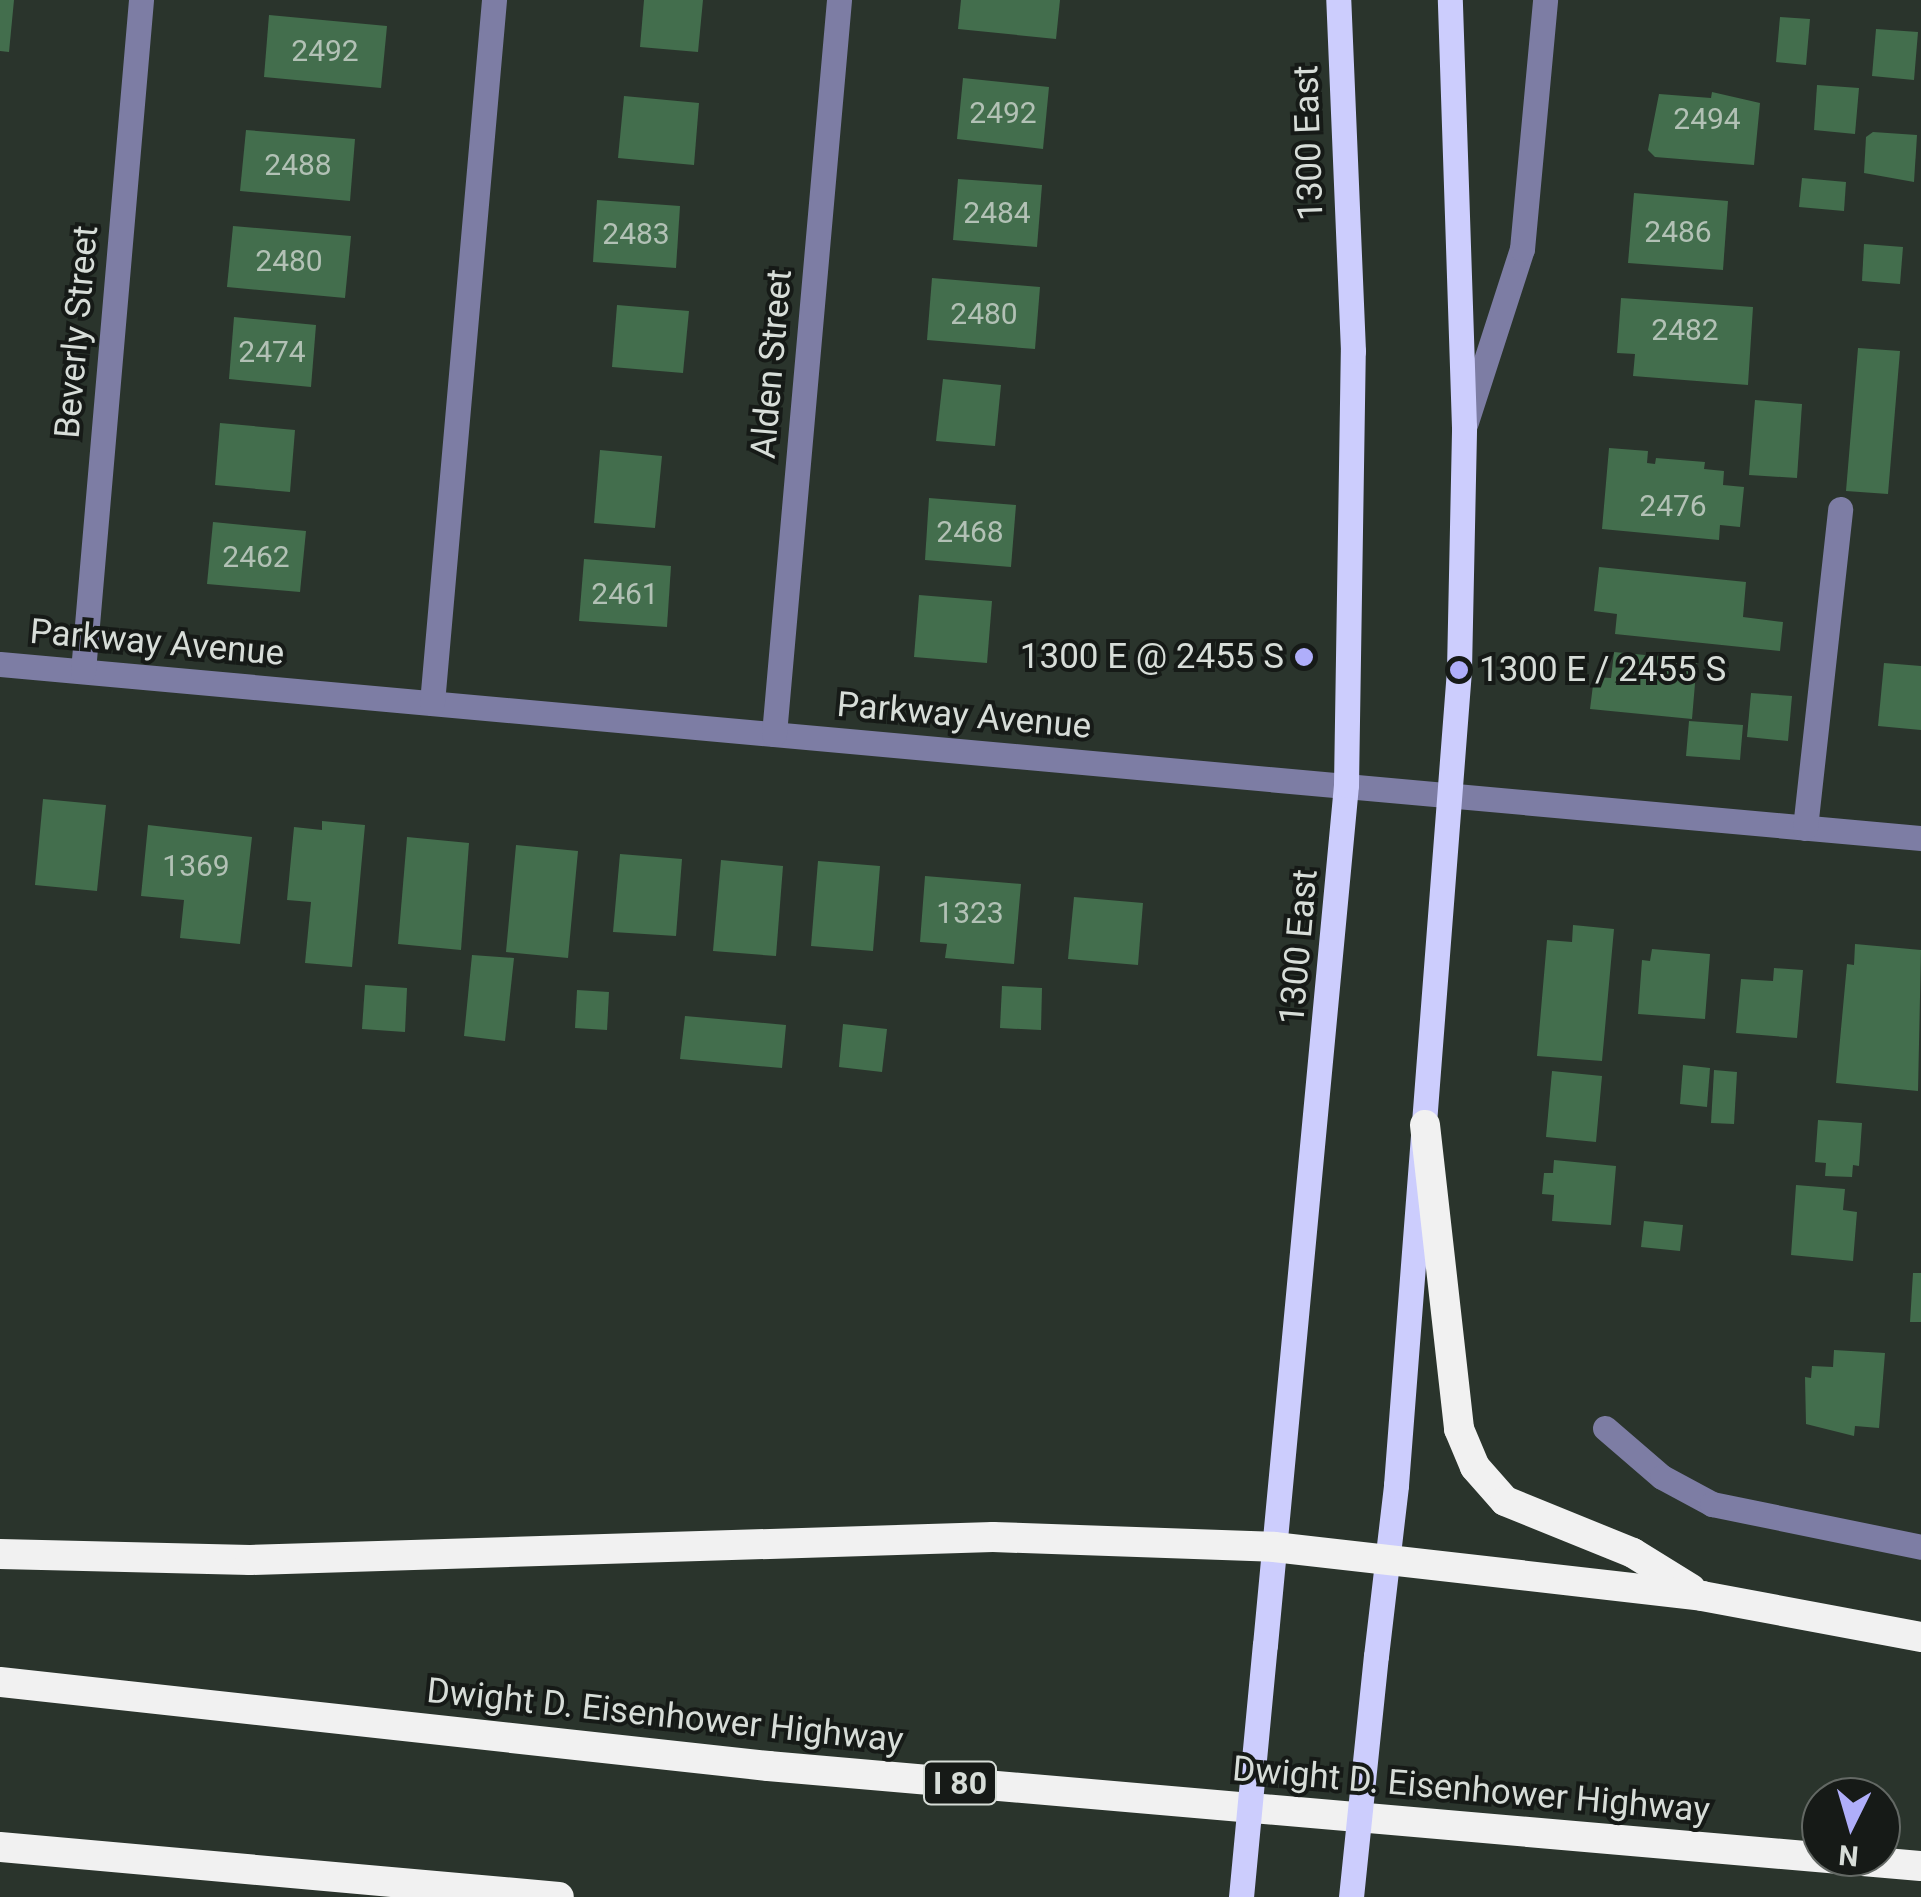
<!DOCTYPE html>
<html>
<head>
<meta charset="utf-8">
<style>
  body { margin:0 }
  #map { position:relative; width:1921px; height:1897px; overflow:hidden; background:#2a342c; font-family:Roboto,sans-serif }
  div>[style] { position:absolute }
  .building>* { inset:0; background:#436e4d }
  .minor>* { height:25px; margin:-12.5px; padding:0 12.5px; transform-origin:12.5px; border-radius:12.5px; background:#7d7da4 }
  .major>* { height:25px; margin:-12.5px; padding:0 12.5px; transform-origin:12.5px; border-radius:12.5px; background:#cccdfd }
  .highway>* { height:30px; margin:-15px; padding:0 15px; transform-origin:15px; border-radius:15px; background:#f1f1f1 }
  .major-bridge>* { height:25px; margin:-12.5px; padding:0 12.5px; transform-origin:12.5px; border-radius:12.5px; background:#cccdfd }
  .dots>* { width:28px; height:28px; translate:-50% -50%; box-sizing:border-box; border:5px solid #161a17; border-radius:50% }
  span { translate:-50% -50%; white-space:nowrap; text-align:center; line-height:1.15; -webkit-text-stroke:8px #161a17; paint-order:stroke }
  .number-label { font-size:30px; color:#b2c1b5 }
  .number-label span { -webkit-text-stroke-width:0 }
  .shield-label span { padding:2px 8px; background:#161a17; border:2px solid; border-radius:8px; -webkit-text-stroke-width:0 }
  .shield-label { font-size:32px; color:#d7ddd8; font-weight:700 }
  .street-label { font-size:35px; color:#d7ddd8 }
  .poi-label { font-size:35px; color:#d7ddd8 }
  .right { translate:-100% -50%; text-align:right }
  .left { translate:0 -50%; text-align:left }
  .north { position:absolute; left:1801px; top:1777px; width:100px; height:100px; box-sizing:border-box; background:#161a17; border:2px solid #636864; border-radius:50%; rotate:185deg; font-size:28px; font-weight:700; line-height:40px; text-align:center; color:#d7ddd8 }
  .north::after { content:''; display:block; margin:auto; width:35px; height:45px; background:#afaefa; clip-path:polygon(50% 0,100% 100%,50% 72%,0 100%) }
</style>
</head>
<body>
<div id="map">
  <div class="building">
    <i style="clip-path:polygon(0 0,14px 0,9px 52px,0 51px)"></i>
    <i style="clip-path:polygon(644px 0,703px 0,698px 52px,640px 47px)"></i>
    <i style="clip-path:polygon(961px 0,1060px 0,1056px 39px,958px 29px)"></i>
    <i style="clip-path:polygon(269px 15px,387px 26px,381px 88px,264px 77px)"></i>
    <i style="clip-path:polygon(1780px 17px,1810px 19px,1806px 65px,1776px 62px)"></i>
    <i style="clip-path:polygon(1876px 29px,1918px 32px,1914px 80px,1872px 76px)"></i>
    <i style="clip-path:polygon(963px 78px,1049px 87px,1043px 149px,957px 139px)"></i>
    <i style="clip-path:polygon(1817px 85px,1859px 88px,1855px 134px,1814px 130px)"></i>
    <i style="clip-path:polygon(1712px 92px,1760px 103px,1754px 165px,1655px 157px,1648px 150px,1659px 94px,1711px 98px)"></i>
    <i style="clip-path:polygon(624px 96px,699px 103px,694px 165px,618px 158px)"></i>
    <i style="clip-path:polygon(246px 130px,355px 139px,350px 201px,240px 191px)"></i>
    <i style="clip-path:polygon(1873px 132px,1917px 135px,1914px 182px,1864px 173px,1866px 137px)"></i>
    <i style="clip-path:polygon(1802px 178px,1846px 182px,1844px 211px,1799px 207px)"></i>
    <i style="clip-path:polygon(958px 179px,1042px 185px,1037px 247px,953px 240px)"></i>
    <i style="clip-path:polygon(1634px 193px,1728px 201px,1723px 270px,1628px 263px)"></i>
    <i style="clip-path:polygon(597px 200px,680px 206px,676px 268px,593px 262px)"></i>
    <i style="clip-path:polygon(233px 226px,351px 236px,345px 298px,227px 287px)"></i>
    <i style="clip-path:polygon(1864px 244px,1903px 247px,1900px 284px,1862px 281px)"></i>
    <i style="clip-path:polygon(932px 278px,1040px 287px,1035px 349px,927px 340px)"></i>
    <i style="clip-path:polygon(1621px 298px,1753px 307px,1748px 385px,1633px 376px,1635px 354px,1617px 353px)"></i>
    <i style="clip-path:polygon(617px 305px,689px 311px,683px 373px,612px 367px)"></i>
    <i style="clip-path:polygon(234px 317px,316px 325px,311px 387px,229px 379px)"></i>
    <i style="clip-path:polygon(1858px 348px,1900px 351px,1888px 494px,1846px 491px)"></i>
    <i style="clip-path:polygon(943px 379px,1001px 385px,995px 446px,936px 441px)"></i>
    <i style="clip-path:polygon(1755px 400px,1802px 404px,1797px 478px,1749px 475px)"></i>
    <i style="clip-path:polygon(220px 423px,295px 430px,290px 492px,215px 485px)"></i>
    <i style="clip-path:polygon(1609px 448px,1648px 451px,1647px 463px,1655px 464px,1656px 458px,1705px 462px,1704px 469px,1724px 471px,1723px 485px,1744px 487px,1740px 527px,1720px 525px,1719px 540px,1602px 529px)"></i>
    <i style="clip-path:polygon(600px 450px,662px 456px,655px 528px,594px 523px)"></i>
    <i style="clip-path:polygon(929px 498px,1016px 505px,1011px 567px,925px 560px)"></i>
    <i style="clip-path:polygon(213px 522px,306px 531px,300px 592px,207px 584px)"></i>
    <i style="clip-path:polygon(584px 559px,671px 566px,667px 627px,579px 621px)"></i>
    <i style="clip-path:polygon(1599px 567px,1746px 582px,1743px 617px,1783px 622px,1780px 651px,1615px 634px,1617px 614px,1594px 611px)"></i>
    <i style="clip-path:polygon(919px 595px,992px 601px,987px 663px,914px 657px)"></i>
    <i style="clip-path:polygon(1614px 652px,1697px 660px,1692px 719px,1590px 709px,1594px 677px,1611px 678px)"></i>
    <i style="clip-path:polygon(1884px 663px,1921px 666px,1921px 730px,1878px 726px)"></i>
    <i style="clip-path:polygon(1751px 693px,1792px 696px,1788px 741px,1747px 737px)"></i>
    <i style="clip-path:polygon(1689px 721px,1743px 725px,1740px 760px,1686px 756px)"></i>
    <i style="clip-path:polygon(43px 799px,106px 805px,97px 891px,35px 885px)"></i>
    <i style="clip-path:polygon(322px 821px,365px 825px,352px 967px,305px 963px,311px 902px,287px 900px,294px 827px,322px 830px)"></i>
    <i style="clip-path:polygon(148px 825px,252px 837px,240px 944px,180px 938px,184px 900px,141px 896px)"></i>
    <i style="clip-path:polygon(407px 837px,469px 843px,461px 950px,398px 944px)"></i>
    <i style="clip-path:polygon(516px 845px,578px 851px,568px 958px,506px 952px)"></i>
    <i style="clip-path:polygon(620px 854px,682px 859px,676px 936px,613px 932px)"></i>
    <i style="clip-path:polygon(721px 860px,783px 866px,776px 956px,713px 951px)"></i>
    <i style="clip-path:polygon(818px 861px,880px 866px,873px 951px,811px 946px)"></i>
    <i style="clip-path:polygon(925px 876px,1021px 884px,1014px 964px,945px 958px,947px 944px,920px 942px)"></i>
    <i style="clip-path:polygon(1074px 897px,1143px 903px,1138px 965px,1068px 959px)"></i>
    <i style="clip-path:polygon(1573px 925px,1614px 929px,1602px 1061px,1537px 1056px,1547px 940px,1572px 942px)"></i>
    <i style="clip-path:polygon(1855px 944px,1921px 950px,1918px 1091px,1836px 1083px,1847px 964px,1854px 965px)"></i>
    <i style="clip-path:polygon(1652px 949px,1710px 954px,1705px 1019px,1638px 1014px,1642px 960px,1650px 961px)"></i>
    <i style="clip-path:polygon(472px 955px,514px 958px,505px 1041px,464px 1036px)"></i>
    <i style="clip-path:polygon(1774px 968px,1803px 970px,1797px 1038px,1736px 1033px,1741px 979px,1773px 981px)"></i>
    <i style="clip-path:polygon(365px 985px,407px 988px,405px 1032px,362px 1029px)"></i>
    <i style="clip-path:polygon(1002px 986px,1042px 988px,1041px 1030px,1000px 1028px)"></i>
    <i style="clip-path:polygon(577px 990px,609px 992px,607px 1030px,575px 1028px)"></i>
    <i style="clip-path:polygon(685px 1016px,786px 1025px,782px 1068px,680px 1059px)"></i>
    <i style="clip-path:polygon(843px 1024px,887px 1029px,882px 1072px,839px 1067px)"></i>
    <i style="clip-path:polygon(1683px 1065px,1710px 1068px,1707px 1107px,1680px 1104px)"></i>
    <i style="clip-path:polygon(1714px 1070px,1737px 1072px,1734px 1124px,1711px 1123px)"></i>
    <i style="clip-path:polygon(1552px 1071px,1602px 1076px,1596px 1142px,1546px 1137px)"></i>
    <i style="clip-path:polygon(1818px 1120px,1862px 1123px,1859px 1166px,1853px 1165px,1852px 1177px,1825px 1176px,1826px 1163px,1815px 1162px)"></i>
    <i style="clip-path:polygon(1554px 1160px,1616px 1166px,1611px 1225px,1552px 1221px,1554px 1195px,1542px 1194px,1544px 1173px,1553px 1173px)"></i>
    <i style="clip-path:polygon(1796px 1185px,1845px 1189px,1843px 1210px,1857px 1212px,1853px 1261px,1791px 1255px)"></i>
    <i style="clip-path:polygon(1644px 1221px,1683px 1225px,1680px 1251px,1641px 1247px)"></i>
    <i style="clip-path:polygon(1913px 1273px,1921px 1273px,1921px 1322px,1910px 1322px)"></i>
    <i style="clip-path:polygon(1834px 1350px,1885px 1353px,1879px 1428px,1855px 1426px,1854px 1436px,1806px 1424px,1805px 1377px,1811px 1378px,1812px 1366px,1833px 1367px)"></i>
  </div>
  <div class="minor">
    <i style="left:1466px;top:422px;width:182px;rotate:-72.1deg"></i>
    <i style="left:1522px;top:249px;width:250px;rotate:-84.7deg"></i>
    <i style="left:0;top:664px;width:1929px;rotate:5.18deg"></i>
    <i style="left:83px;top:671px;width:674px;rotate:-85.06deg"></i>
    <i style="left:432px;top:703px;width:706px;rotate:-84.96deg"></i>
    <i style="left:774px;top:734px;width:737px;rotate:-84.94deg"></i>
    <i style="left:1805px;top:828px;width:321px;rotate:-83.7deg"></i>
    <i style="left:1605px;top:1428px;width:75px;rotate:40.7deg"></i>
    <i style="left:1662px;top:1477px;width:57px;rotate:28.4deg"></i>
    <i style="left:1712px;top:1504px;width:213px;rotate:11.6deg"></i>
  </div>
  <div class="major">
    <i style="left:1265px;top:1645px;width:864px;rotate:-84.62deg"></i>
    <i style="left:1346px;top:785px;width:434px;rotate:-89.1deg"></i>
    <i style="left:1353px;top:351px;width:351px;rotate:-92.4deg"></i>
    <i style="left:1376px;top:1656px;width:172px;rotate:-83.3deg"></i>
    <i style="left:1396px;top:1485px;width:817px;rotate:-85.58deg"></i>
    <i style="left:1459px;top:670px;width:243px;rotate:-88.8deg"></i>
    <i style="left:1464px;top:427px;width:427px;rotate:-91.9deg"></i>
  </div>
  <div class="highway">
    <i style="left:1425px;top:1125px;width:306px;rotate:83.6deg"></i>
    <i style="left:1459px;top:1429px;width:41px;rotate:67.2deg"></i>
    <i style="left:1475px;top:1467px;width:45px;rotate:48.6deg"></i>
    <i style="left:1505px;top:1501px;width:138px;rotate:22.1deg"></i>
    <i style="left:1633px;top:1553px;width:68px;rotate:31.8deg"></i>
    <i style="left:0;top:1554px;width:250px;rotate:1.4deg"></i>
    <i style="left:250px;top:1560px;width:743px;rotate:-1.77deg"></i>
    <i style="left:993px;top:1537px;width:281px;rotate:2deg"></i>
    <i style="left:1274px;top:1547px;width:431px;rotate:6.5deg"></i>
    <i style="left:1702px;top:1596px;width:223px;rotate:10.6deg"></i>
    <i style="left:0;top:1682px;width:773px;rotate:6.24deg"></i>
    <i style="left:768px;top:1766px;width:1157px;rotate:4.96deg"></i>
    <i style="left:0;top:1847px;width:561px;rotate:5.11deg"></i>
  </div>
  <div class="major-bridge">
    <i style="left:1241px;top:1897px;width:253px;rotate:-84.6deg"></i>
    <i style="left:1351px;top:1897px;width:242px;rotate:-84.1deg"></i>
  </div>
  <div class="dots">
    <i style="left:1304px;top:657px;background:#afaefa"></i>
    <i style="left:1459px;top:670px;background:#afaefa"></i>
  </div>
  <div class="number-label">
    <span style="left:325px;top:51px">2492</span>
    <span style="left:1003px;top:113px">2492</span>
    <span style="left:1707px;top:119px">2494</span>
    <span style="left:298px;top:165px">2488</span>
    <span style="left:997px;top:213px">2484</span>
    <span style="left:1678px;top:232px">2486</span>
    <span style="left:636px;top:234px">2483</span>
    <span style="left:289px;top:261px">2480</span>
    <span style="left:984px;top:314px">2480</span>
    <span style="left:1685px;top:330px">2482</span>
    <span style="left:272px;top:352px">2474</span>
    <span style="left:1673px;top:506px">2476</span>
    <span style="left:970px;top:532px">2468</span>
    <span style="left:256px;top:557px">2462</span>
    <span style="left:625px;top:594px">2461</span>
    <span style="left:196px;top:866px">1369</span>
    <span style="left:970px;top:913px">1323</span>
  </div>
  <div class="shield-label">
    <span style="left:960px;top:1783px">I 80</span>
  </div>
  <div class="street-label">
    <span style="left:1309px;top:143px;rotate:-92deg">1300 East</span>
    <span style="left:77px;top:332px;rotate:-85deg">Beverly Street</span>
    <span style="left:772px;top:364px;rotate:-85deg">Alden Street</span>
    <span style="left:157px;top:643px;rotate:5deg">Parkway Avenue</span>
    <span style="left:964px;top:716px;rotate:5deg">Parkway Avenue</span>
    <span style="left:1299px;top:947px;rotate:-85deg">1300 East</span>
    <span style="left:665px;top:1716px;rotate:6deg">Dwight D. Eisenhower Highway</span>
    <span style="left:1471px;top:1790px;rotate:5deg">Dwight D. Eisenhower Highway</span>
  </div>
  <div class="poi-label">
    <span class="right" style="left:1284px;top:657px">1300 E @ 2455 S</span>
    <span class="left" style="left:1479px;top:670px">1300 E / 2455 S</span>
  </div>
  <div class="north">N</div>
</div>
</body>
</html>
